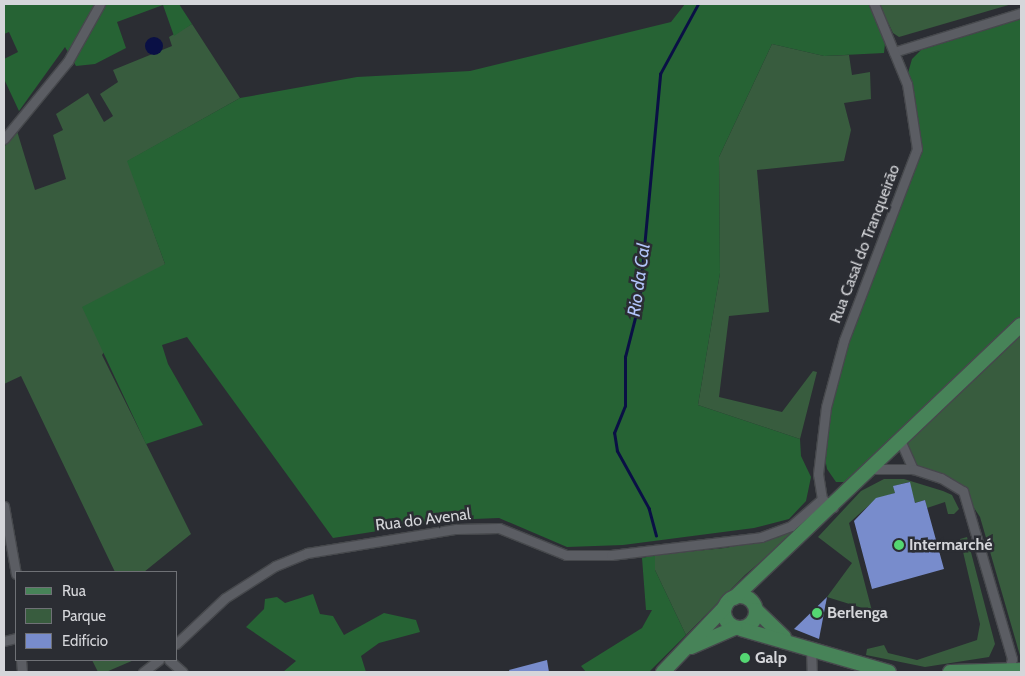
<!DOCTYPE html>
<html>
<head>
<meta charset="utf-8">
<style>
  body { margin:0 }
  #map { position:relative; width:1025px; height:676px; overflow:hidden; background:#2b2d33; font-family:Cabin,sans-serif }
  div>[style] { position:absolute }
  .green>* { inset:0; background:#385c3e }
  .forest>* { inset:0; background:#266334 }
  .water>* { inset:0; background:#0a1045 }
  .round { border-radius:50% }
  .stream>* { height:2.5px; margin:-1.25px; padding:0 1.25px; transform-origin:1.25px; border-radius:1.25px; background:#0a1045 }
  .building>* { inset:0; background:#788ccc }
  .roads { filter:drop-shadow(1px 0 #46484c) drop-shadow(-1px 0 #46484c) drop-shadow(0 1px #46484c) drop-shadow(0 -1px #46484c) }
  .minor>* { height:9px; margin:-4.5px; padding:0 4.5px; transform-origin:4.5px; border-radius:4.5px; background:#5b5d63 }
  .primary>* { height:14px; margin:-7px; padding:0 7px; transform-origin:7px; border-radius:7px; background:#478358 }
  .primary>.ring { margin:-7px; padding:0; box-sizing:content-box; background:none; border:14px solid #478358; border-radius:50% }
  .dots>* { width:14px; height:14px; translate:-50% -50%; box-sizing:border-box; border:2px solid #2b2d33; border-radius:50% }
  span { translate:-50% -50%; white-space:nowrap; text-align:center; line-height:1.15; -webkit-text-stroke:5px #2b2d33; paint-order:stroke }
  .street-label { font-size:16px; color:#d5d6da }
  .poi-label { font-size:16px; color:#d5d6da; font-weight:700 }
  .left { translate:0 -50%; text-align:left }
  .water-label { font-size:18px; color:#b1c3f8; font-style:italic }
  .frame { position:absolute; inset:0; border:5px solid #d5d6da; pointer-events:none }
  .legend { position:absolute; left:15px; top:571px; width:162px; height:90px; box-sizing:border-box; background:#2b2d33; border:1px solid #6f7176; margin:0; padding:6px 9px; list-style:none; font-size:15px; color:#d5d6da }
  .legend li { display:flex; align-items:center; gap:10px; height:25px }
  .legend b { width:25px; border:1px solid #6f7176 }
</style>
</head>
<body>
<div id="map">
  <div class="green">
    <i style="clip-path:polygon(879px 4px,1012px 4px,899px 37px,893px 33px)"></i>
    <i style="clip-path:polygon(192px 24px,240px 98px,128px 161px,165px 264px,102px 355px,191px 534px,144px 572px,115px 572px,21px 376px,4px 384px,4px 147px,17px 131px,35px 190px,66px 179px,53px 135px,63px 130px,56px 114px,88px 93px,104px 122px,113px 116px,100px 94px,118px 82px,113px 70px,172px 46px,169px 37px)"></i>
    <i style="clip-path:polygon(772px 44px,824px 56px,849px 55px,852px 75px,870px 72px,871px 99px,844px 103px,851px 130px,844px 161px,757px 170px,769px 312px,729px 316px,719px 397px,782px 412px,813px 371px,817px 372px,800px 439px,698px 405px,720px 273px,719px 157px)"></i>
    <i style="clip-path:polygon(1021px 332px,1021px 659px,980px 517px,963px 491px,913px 469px,903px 442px)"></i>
    <i style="clip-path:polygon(884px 479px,904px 479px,943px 491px,952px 495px,959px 509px,954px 514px,948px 514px,945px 502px,927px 508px,925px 500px,915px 503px,909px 482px,894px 486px,895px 493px,876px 499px,849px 523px,872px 611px,827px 597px,852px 563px,818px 537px,861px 491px)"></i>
    <i style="clip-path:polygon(816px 510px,819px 512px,745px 575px,686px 635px,655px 570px,655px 555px,725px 548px,779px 537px)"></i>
    <i style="clip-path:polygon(967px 537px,995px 644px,989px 657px,925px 667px,866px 655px,867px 649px,884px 645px,888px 653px,917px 660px,977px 640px,980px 624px,960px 539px)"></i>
    <i style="clip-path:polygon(92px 660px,134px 660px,106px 672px,98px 672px)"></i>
  </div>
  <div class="forest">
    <i style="clip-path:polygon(4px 4px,179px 4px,192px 24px,174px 36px,163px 5px,117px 22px,126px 48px,95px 64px,76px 66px,65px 47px,19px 111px,4px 79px,4px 59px,18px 52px,9px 32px,4px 34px)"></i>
    <i style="clip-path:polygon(685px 4px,872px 4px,886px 34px,884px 53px,824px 56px,772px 44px,719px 157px,720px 273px,698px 405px,800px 439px,801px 456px,811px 477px,806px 501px,789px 519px,754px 528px,623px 545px,567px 547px,499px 518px,449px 520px,333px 538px,187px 337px,162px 345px,168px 364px,203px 425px,146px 444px,82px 307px,165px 264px,127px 161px,240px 98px,357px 77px,470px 71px,671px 22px)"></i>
    <i style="clip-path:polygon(1021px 19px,1021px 320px,845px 482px,836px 482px,827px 469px,824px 453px,829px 411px,847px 346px,919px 153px,920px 133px,908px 73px,912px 59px,921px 50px)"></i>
    <i style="clip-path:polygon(655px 555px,655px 570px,686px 635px,649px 672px,586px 672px,581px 666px,642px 628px,652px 610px,646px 610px,642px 558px)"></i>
    <i style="clip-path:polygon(313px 594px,320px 614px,333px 616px,344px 635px,384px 613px,416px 620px,420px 632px,379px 643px,361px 656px,366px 672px,283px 672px,296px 661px,246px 627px,264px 609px,265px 599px,277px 597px,285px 603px)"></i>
  </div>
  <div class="water">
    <i class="round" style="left:145px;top:37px;width:18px;height:18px"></i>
  </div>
  <div class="stream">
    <i style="left:656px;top:536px;width:28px;rotate:-105deg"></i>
    <i style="left:649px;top:509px;width:66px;rotate:-118.9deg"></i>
    <i style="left:617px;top:451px;width:18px;rotate:-99deg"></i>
    <i style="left:614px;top:433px;width:29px;rotate:-68deg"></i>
    <i style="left:625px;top:406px;width:49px;rotate:-90deg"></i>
    <i style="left:625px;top:357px;width:57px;rotate:-75.7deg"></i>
    <i style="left:639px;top:302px;width:229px;rotate:-84.7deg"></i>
    <i style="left:660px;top:74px;width:80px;rotate:-61.5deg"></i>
  </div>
  <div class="building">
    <i style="clip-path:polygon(910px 482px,915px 503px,925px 500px,944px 569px,872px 589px,854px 521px,876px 498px,895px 493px,893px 486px)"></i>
    <i style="clip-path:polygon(827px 597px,819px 639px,794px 629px)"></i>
    <i style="clip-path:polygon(547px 660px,549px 672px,510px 672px,509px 670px)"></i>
  </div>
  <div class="roads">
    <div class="minor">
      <i style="left:894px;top:52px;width:133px;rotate:-17.1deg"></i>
      <i style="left:4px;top:139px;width:101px;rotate:-50.6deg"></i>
      <i style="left:68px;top:61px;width:65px;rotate:-60.7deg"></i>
      <i style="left:900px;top:440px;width:32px;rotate:66deg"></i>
      <i style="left:870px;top:469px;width:43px"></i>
      <i style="left:913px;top:469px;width:29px;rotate:18deg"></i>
      <i style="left:941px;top:478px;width:26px;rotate:31deg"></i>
      <i style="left:963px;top:491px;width:175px;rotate:73.7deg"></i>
      <i style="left:1012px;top:659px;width:10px;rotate:107deg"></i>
      <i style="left:822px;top:499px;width:25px;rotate:-99deg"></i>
      <i style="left:818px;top:474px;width:67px;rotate:-83.2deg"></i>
      <i style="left:826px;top:407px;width:69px;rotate:-75deg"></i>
      <i style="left:844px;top:340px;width:204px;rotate:-69.1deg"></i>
      <i style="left:917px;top:149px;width:66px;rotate:-98.7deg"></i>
      <i style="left:907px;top:84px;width:87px;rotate:-112.4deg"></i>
      <i style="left:4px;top:506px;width:69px;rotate:80deg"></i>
      <i style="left:4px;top:641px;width:12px;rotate:-14deg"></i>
      <i style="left:176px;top:644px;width:67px;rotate:-43.2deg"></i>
      <i style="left:225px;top:598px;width:59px;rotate:-32.6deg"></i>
      <i style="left:275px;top:566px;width:35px;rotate:-22deg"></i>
      <i style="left:307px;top:553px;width:151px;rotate:-9.2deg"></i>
      <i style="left:456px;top:529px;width:43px;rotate:-1.3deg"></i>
      <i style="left:499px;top:528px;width:72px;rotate:21.9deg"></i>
      <i style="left:566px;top:555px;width:45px"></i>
      <i style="left:611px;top:555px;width:151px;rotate:-6.8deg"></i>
      <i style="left:761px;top:537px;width:32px;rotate:-20deg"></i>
      <i style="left:791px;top:526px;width:41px;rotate:-41.1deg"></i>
      <i style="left:822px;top:499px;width:14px;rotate:36deg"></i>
      <i style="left:811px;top:649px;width:23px;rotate:88deg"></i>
      <i style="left:21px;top:660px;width:12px;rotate:85deg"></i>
      <i style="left:169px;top:660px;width:18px;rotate:41deg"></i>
      <i style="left:143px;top:672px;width:20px;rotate:-37deg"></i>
    </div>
    <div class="primary">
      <i class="ring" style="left:724px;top:596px;width:18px;height:18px"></i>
      <i style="left:734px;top:598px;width:396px;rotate:-43.6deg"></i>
      <i style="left:756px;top:610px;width:39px;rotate:44deg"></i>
      <i style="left:741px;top:629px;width:154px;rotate:16.2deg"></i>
      <i style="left:691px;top:647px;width:48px;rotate:-23.4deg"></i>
      <i style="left:663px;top:672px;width:90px;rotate:-46.4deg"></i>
      <i style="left:950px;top:672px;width:71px;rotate:-1.6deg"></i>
    </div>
  </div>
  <div class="dots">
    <i style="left:899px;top:545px;background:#54d672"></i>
    <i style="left:817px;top:613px;background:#54d672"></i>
    <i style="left:745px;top:658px;background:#54d672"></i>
  </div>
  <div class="street-label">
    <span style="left:865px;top:244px;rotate:-69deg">Rua Casal do Tranqueirão</span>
    <span style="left:423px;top:520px;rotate:-7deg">Rua do Avenal</span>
  </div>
  <div class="poi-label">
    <span class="left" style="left:909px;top:545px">Intermarché</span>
    <span class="left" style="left:827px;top:613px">Berlenga</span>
    <span class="left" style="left:755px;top:658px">Galp</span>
  </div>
  <div class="water-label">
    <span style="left:639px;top:280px;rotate:-82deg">Rio da Cal</span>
  </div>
  <div class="frame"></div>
  <ul class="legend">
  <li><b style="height:6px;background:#478358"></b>Rua</li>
  <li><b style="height:14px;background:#385c3e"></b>Parque</li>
  <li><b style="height:14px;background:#788ccc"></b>Edifício</li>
  </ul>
</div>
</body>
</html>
